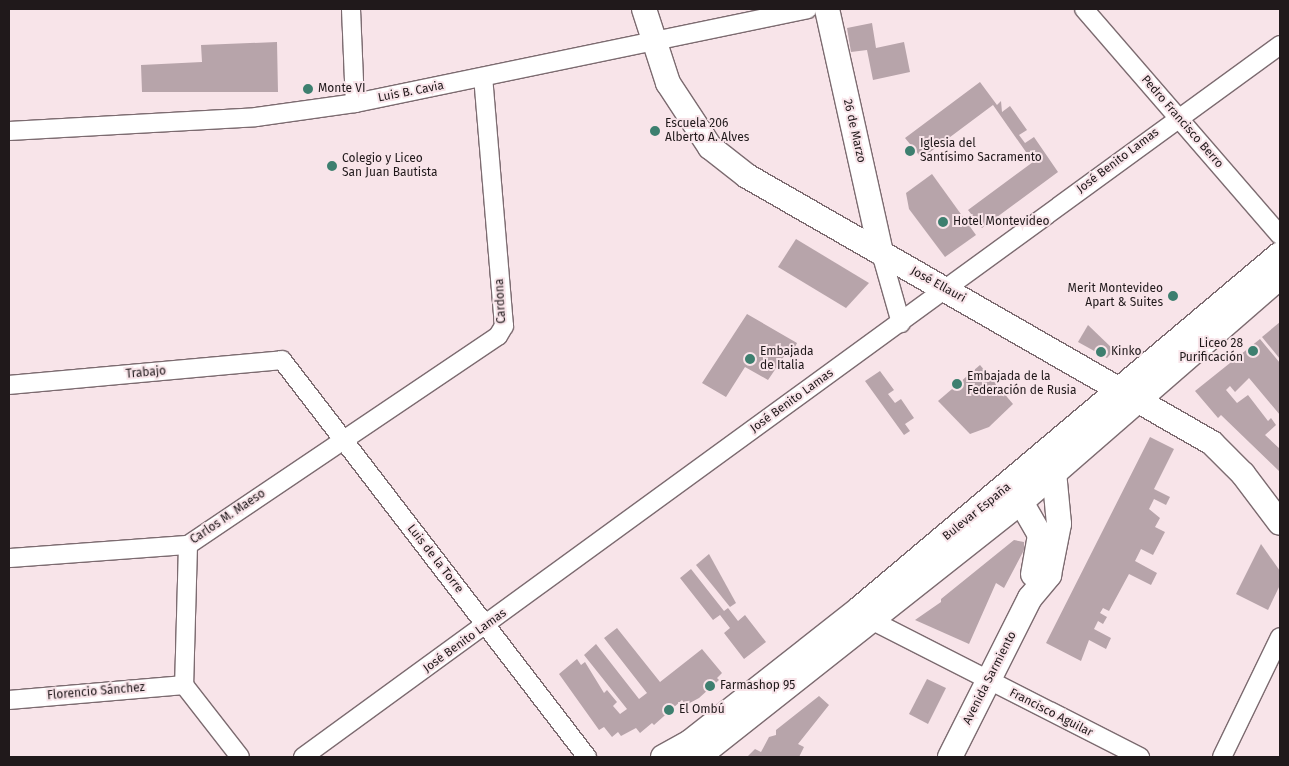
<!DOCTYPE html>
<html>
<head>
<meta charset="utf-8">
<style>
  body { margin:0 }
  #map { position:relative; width:1289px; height:766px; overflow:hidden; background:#f8e4e9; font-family:"Fira Sans",sans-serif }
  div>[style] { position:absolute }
  .building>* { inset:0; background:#b7a4aa }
  .roads { filter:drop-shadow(1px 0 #7c6b70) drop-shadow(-1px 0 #7c6b70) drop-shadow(0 1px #7c6b70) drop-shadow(0 -1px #7c6b70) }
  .street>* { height:18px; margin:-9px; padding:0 9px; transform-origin:9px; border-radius:9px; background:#fff }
  .secondary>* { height:24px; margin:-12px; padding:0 12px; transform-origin:12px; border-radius:12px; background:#fff }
  .dots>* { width:14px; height:14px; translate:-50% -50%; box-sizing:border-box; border:2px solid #f8e4e9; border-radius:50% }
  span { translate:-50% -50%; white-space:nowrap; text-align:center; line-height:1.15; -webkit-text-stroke:4px #f8e4e9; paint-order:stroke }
  .poi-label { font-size:12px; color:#20191b }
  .left { translate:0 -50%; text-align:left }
  .right { translate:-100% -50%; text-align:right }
  .street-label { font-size:12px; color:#20191b }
  .frame { position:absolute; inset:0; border:10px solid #20191b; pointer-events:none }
</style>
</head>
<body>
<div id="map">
  <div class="building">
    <i style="clip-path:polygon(872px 23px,876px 48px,904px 42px,910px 72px,873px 80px,867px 50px,851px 52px,847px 28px)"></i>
    <i style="clip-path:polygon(277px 42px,278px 92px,142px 92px,141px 65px,202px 62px,201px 45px)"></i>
    <i style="clip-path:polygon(980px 82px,997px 105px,1001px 101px,1002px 112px,1010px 106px,1027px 130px,1019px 135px,1025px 143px,1034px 137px,1058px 172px,982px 228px,968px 210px,1033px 162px,993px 105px,926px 155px,924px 152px,919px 155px,905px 138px)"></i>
    <i style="clip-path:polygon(932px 174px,976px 235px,945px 257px,909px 209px,906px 193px)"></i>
    <i style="clip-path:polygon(796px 239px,869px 283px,846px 308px,778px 267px)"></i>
    <i style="clip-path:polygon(747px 314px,797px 343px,793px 351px,789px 349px,768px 380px,745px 367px,726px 397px,702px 383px)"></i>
    <i style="clip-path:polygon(1280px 322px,1280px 359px,1262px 337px)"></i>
    <i style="clip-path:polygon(1088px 325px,1114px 350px,1107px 358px,1078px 342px)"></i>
    <i style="clip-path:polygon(1260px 339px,1280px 363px,1280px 415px,1249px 378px,1235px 392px,1230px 386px,1226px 390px,1237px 403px,1248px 395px,1268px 421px,1271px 418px,1276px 425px,1265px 435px,1280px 449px,1280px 472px,1221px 415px,1218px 418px,1195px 391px)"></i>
    <i style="clip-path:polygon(980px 365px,1013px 404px,989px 427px,970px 434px,938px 401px)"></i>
    <i style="clip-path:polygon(880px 371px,894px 390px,888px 394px,895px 403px,901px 399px,914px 418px,905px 424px,910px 431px,904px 435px,865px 381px)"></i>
    <i style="clip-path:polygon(1150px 437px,1174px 449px,1154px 489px,1170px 497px,1166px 505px,1154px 499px,1149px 509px,1160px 518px,1155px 527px,1165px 532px,1153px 555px,1141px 549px,1135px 561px,1157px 573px,1151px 585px,1129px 574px,1109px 611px,1103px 608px,1100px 613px,1107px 617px,1103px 624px,1098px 621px,1094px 629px,1111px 638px,1106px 649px,1089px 640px,1081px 661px,1046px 643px)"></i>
    <i style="clip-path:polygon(1014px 540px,1024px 542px,1024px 550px,1004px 588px,996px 583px,969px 644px,915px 620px,941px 602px,941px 599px)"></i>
    <i style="clip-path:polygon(1261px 544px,1280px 571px,1280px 585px,1268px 610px,1236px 594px)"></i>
    <i style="clip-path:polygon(709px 554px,736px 603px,730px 607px,696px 565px)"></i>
    <i style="clip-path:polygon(691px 569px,724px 611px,728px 608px,738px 621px,745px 615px,766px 642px,744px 659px,724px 633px,730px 628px,720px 615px,713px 620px,680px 578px)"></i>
    <i style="clip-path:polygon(617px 628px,660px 682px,702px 649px,722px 673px,717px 678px,719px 680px,699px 698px,686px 705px,682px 700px,654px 725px,652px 723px,640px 733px,636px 728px,621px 736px,618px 732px,612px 737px,604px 727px,599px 730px,559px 674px,577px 659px,581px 665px,585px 662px,604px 693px,607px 690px,617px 702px,613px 706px,620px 714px,627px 709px,584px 655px,596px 644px,639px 699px,647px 693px,604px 638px)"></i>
    <i style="clip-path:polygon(927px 679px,946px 688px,928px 724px,909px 714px)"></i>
    <i style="clip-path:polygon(819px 696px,829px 705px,798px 744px,804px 747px,799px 757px,747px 757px,755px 749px,761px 752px,769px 737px,776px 735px,776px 730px)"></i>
  </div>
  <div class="roads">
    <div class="street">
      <i style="left:351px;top:9px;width:94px;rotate:87.6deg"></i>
      <i style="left:1084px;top:9px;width:299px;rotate:49.1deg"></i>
      <i style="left:9px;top:131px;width:247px;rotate:-3.2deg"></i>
      <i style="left:256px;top:117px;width:100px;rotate:-8deg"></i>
      <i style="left:355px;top:103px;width:462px;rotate:-11.7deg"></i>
      <i style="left:881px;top:253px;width:73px;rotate:74.1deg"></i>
      <i style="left:9px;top:385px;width:274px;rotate:-5.2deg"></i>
      <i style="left:282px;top:360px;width:501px;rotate:52.47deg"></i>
      <i style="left:188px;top:545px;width:140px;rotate:91.6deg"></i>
      <i style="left:184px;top:685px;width:91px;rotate:52.1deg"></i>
      <i style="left:9px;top:558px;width:179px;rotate:-4.2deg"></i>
      <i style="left:188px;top:545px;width:374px;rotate:-34deg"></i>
      <i style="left:498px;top:336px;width:12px;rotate:-59deg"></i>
      <i style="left:504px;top:326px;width:249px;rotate:-94.8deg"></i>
      <i style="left:864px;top:613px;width:10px;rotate:45deg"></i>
      <i style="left:871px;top:620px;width:302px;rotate:27deg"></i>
      <i style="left:9px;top:700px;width:176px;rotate:-4.9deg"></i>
      <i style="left:303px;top:757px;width:1209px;rotate:-36.08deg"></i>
      <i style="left:1222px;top:757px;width:133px;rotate:-64.2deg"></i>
    </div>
    <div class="secondary">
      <i style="left:644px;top:9px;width:78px;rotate:72deg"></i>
      <i style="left:668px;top:83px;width:77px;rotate:56.7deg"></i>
      <i style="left:710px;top:147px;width:47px;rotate:38.1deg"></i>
      <i style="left:747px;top:176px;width:536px;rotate:29.86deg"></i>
      <i style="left:1212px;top:443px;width:44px;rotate:45deg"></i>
      <i style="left:1243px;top:474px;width:61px;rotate:52.9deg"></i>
      <i style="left:827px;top:9px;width:250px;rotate:77.5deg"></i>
      <i style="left:1018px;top:487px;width:15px;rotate:79deg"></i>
      <i style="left:1021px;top:502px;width:38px;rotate:60deg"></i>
      <i style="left:1040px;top:535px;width:40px;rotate:100deg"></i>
      <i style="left:663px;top:757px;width:31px;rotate:-29deg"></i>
      <i style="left:690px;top:742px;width:216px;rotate:-38.2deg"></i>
      <i style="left:860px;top:608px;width:549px;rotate:-40.13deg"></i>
      <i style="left:698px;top:757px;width:412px;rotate:-38.3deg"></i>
      <i style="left:1021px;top:502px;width:343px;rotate:-41deg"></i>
      <i style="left:950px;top:757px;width:178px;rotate:-63.3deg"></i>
      <i style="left:1030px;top:598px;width:30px;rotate:-50deg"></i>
      <i style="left:1049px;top:575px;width:52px;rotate:-78.9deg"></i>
      <i style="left:1059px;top:524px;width:52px;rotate:-95.5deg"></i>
    </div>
  </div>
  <div class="dots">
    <i style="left:308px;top:89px;background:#3d7f6f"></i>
    <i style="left:655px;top:131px;background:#3d7f6f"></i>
    <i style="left:910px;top:151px;background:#3d7f6f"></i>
    <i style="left:332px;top:166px;background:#3d7f6f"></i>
    <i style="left:943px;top:222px;background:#3d7f6f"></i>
    <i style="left:1173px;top:296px;background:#3d7f6f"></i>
    <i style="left:1253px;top:351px;background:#3d7f6f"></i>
    <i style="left:1101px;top:352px;background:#3d7f6f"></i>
    <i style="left:750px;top:359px;background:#3d7f6f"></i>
    <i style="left:957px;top:384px;background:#3d7f6f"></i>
    <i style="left:710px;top:686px;background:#3d7f6f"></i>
    <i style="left:669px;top:710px;background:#3d7f6f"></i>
  </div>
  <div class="poi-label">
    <span class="left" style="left:318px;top:89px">Monte VI</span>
    <span class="left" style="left:665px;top:131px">Escuela 206<br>Alberto A. Alves</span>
    <span class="left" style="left:920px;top:151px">Iglesia del<br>Santísimo Sacramento</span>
    <span class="left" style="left:342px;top:166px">Colegio y Liceo<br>San Juan Bautista</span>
    <span class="left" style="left:953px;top:222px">Hotel Montevideo</span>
    <span class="right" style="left:1163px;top:296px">Merit Montevideo<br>Apart &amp; Suites</span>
    <span class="right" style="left:1243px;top:351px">Liceo 28<br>Purificación</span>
    <span class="left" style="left:760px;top:359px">Embajada<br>de Italia</span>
    <span class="left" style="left:1111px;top:352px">Kinko</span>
    <span class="left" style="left:967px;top:384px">Embajada de la<br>Federación de Rusia</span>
    <span class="left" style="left:720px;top:686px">Farmashop 95</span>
    <span class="left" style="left:679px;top:710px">El Ombú</span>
  </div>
  <div class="street-label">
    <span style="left:411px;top:92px;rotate:-11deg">Luis B. Cavia</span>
    <span style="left:1182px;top:122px;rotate:49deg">Pedro Francisco Berro</span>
    <span style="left:854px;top:131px;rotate:77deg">26 de Marzo</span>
    <span style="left:1118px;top:161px;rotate:-37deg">José Benito Lamas</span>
    <span style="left:938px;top:285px;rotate:29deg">José Ellauri</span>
    <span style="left:501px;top:301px;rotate:-93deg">Cardona</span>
    <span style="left:146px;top:373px;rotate:-5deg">Trabajo</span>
    <span style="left:792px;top:401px;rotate:-36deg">José Benito Lamas</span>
    <span style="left:977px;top:512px;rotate:-39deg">Bulevar España</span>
    <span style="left:228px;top:517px;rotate:-34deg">Carlos M. Maeso</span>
    <span style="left:435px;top:559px;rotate:52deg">Luis de la Torre</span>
    <span style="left:465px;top:641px;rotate:-36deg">José Benito Lamas</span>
    <span style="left:990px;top:678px;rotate:-63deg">Avenida Sarmiento</span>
    <span style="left:96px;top:692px;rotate:-5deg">Florencio Sánchez</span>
    <span style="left:1051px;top:713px;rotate:27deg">Francisco Aguilar</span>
  </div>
  <div class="frame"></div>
</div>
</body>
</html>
